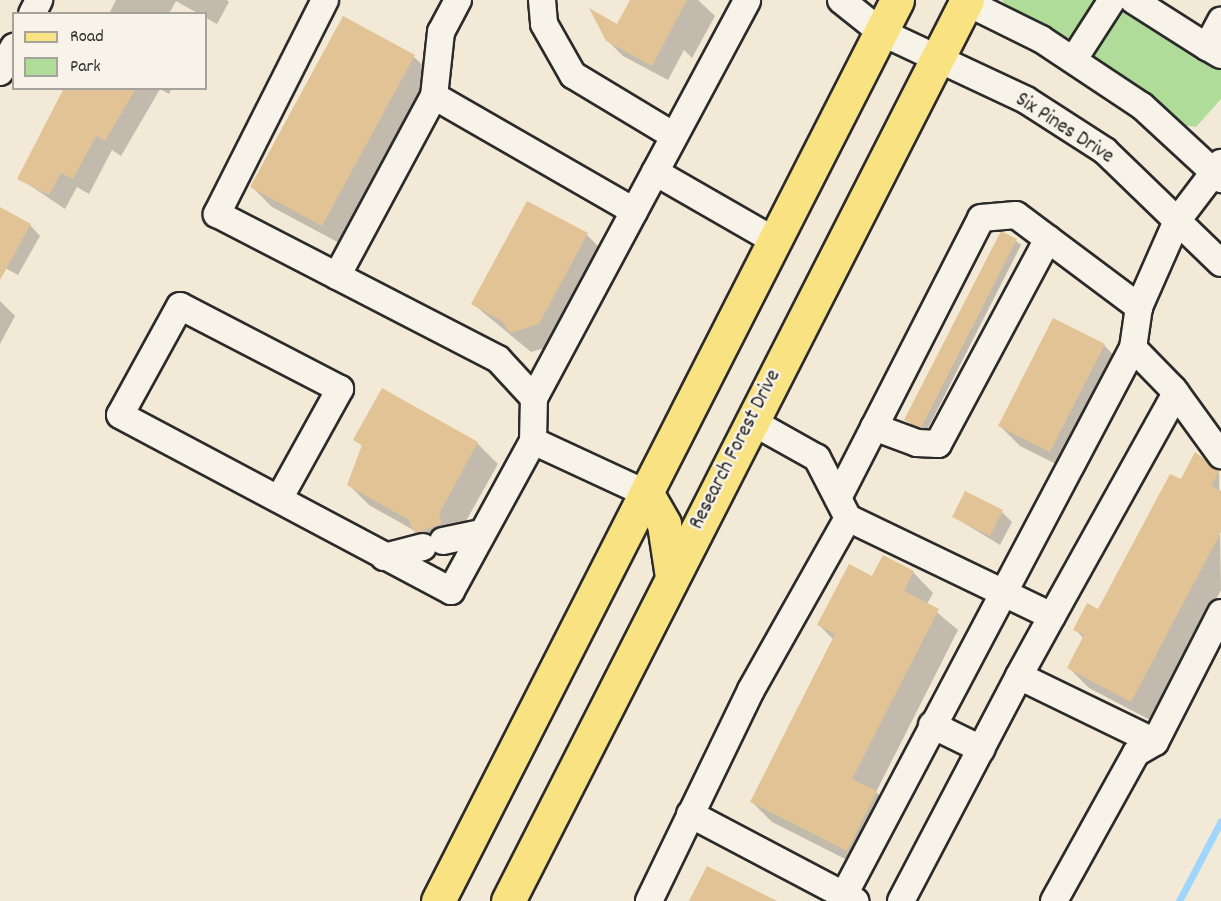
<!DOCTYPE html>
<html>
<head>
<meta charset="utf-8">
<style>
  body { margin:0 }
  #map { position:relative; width:1221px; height:901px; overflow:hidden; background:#f3e9d7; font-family:Dekko,sans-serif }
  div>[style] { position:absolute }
  .green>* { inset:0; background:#b0dc9a }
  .shadow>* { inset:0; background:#0003 }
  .stream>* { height:7px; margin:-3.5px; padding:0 3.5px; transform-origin:3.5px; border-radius:3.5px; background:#a0d5fe }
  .building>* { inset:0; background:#e2c395 }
  .roads { filter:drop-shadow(2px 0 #2b2b2b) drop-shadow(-2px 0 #2b2b2b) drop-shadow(0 2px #2b2b2b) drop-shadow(0 -2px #2b2b2b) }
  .minor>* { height:26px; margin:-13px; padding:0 13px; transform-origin:13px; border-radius:13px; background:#f7f3e8 }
  .major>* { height:33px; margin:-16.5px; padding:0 16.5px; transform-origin:16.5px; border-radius:16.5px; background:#f8e281 }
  span { translate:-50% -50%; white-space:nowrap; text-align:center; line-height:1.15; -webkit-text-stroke:5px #f7f3e8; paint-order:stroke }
  .street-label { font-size:21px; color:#2b2b2b }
  .legend { position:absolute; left:12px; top:12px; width:195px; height:78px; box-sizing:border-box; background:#f7f3e8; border:2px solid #a5a39c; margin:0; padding:8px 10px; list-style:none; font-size:18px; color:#2b2b2b }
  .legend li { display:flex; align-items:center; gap:12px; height:30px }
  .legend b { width:30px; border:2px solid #a5a39c }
</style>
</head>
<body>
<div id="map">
  <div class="green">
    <i style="clip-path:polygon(1002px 0,1094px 0,1070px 37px,1058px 40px,1011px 15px)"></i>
    <i style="clip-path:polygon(1119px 3px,1221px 67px,1221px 99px,1196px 127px,1181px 125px,1098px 66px,1091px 54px)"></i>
  </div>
  <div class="shadow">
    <i style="clip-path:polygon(116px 0,227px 0,229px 2px,217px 24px,176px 1px,169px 14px,109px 14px)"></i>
    <i style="clip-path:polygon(632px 0,698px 0,715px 16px,692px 58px,684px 50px,668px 80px,623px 56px,607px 40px)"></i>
    <i style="clip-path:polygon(344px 18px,414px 57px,435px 77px,343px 245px,272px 207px,252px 187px)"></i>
    <i style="clip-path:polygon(68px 88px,172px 88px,169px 94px,160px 89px,121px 156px,112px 150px,89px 194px,77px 187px,65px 209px,19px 178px)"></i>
    <i style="clip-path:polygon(30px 225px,40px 236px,18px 275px,0 265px)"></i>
    <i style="clip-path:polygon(587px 235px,607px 255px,559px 344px,531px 352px,473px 304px)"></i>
    <i style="clip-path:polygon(1016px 241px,1021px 245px,926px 432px,911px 424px,906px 419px)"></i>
    <i style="clip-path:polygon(0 301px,15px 316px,0 344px)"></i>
    <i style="clip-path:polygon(1104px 345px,1124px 366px,1070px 471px,1020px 446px,1000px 426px)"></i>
    <i style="clip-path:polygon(382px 390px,478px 444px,498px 464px,458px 535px,462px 543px,436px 553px,415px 531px,369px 505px,349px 485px,363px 447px,355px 439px)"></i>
    <i style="clip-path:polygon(1219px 471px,1221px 590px,1152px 721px,1089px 688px,1069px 668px,1084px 639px,1075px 629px,1099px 611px,1181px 481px)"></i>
    <i style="clip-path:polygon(1002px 512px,1012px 522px,1000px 545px,954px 517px)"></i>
    <i style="clip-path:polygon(883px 557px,913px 572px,933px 593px,927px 604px,958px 630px,876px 792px,896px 813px,867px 870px,772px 822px,752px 802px,834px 640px,819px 625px,873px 578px)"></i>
  </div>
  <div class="stream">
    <i style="left:1179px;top:901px;width:90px;rotate:-62.3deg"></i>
  </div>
  <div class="building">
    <i style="clip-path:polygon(630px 0,687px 0,652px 66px,606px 41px,589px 8px,617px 24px)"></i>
    <i style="clip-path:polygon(343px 16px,415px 55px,322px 226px,250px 187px)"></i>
    <i style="clip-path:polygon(64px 88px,136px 88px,105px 141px,96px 136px,73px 179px,61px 173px,49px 195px,17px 179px)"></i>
    <i style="clip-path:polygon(527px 201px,588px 233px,539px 324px,510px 333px,502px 321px,471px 304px)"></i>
    <i style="clip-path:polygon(0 207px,31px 224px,0 280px)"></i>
    <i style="clip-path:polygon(1001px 231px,1017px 239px,921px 428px,904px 420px)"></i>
    <i style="clip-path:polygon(1053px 318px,1105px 344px,1050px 452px,998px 426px)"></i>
    <i style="clip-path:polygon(382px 388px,478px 442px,439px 514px,442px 523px,415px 534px,409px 520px,347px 485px,362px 445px,353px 440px)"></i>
    <i style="clip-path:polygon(1195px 452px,1220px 470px,1211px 486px,1221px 491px,1221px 532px,1131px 702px,1067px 668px,1084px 635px,1073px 630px,1087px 603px,1098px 609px,1170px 474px,1181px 479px)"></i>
    <i style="clip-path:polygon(965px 491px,1003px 510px,990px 536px,952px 517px)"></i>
    <i style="clip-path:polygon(883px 555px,914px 571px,904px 591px,939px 609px,852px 779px,877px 791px,847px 851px,750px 802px,835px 634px,817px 625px,849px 564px,872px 576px)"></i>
    <i style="clip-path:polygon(707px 866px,777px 901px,689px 901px)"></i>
  </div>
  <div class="roads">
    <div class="minor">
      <i style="left:325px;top:0;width:240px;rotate:116.8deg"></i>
      <i style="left:217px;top:214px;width:316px;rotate:27.3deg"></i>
      <i style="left:498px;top:359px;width:53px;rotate:47.3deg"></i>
      <i style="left:458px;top:0;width:36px;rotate:118deg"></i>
      <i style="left:441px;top:32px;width:64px;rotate:96.2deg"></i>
      <i style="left:434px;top:96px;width:231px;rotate:29.9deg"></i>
      <i style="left:542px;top:0;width:24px;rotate:85deg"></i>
      <i style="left:544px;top:24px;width:59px;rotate:60.4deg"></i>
      <i style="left:573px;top:75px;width:118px;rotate:31.1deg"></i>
      <i style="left:841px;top:0;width:51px;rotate:38.7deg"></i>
      <i style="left:881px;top:32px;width:160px;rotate:25.1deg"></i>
      <i style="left:1026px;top:100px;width:94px;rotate:32.8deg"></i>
      <i style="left:1105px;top:151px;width:161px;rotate:44deg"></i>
      <i style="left:962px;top:0;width:88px;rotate:26.3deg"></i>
      <i style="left:1041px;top:39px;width:121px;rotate:33.6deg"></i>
      <i style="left:1142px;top:106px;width:108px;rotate:42.7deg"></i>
      <i style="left:1133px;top:0;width:88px;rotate:32.4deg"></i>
      <i style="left:32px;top:14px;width:16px;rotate:-63deg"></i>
      <i style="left:1221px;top:55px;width:16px;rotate:-150deg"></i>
      <i style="left:1207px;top:47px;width:30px;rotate:-62deg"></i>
      <i style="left:1074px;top:59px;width:70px;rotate:-57.2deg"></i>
      <i style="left:0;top:72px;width:29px;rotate:-61deg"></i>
      <i style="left:655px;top:172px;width:138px;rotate:29.9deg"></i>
      <i style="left:337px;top:276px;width:204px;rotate:-61.7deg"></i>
      <i style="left:1133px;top:348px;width:57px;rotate:45.7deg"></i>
      <i style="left:1173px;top:389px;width:82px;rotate:54deg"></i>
      <i style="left:874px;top:427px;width:46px;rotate:20.4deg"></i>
      <i style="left:917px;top:443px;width:21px;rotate:3deg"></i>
      <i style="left:938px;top:444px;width:233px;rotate:-61.8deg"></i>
      <i style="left:533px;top:441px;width:43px;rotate:-88.7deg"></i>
      <i style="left:534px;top:398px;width:451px;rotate:-61.8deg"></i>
      <i style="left:838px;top:498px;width:314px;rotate:-62.9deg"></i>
      <i style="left:981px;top:218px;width:35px;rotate:-5deg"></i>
      <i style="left:1016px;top:215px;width:154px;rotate:36.8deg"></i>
      <i style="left:279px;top:499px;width:126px;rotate:-61deg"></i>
      <i style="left:340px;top:389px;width:180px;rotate:-152.6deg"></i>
      <i style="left:180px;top:306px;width:124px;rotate:118.8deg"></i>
      <i style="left:120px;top:415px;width:375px;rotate:28deg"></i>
      <i style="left:451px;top:591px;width:171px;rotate:-61.3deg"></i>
      <i style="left:533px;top:441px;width:126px;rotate:24.9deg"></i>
      <i style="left:848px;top:518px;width:226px;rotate:25.7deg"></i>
      <i style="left:1052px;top:616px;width:68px;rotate:118.8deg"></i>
      <i style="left:1019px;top:676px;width:151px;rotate:25.9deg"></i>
      <i style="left:1155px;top:742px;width:145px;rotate:-62.9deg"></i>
      <i style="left:443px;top:541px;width:40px;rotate:-12deg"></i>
      <i style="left:384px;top:557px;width:40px;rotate:-14.4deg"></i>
      <i style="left:1052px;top:616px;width:255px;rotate:-60.9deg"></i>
      <i style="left:932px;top:725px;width:55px;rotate:26.1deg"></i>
      <i style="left:690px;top:814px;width:187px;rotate:27.8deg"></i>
      <i style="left:844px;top:895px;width:619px;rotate:-62.15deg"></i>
      <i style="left:1133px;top:348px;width:41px;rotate:-81.7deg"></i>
      <i style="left:1139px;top:307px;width:94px;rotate:-66.2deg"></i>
      <i style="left:1177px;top:221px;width:73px;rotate:-52.8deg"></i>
      <i style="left:649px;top:901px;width:234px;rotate:-64.2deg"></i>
      <i style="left:751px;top:690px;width:197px;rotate:-60.6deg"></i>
      <i style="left:848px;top:518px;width:68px;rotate:-117.3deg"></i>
      <i style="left:817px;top:458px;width:76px;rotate:-150.7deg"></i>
      <i style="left:901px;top:901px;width:254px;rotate:-62.3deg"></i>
      <i style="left:1054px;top:901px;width:169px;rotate:-61deg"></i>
      <i style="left:1136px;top:753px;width:22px;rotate:-30deg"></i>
    </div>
    <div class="major">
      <i style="left:647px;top:494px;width:34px;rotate:60deg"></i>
      <i style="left:664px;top:524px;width:54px;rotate:81.4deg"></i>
      <i style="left:438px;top:901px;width:1011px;rotate:-63deg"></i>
      <i style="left:508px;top:901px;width:1011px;rotate:-63deg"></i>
    </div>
  </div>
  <div class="street-label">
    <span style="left:1064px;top:129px;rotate:33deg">Six Pines Drive</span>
    <span style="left:736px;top:450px;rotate:-63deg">Research Forest Drive</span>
  </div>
  <ul class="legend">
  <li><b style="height:8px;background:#f8e281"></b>Road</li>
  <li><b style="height:16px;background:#b0dc9a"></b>Park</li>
  </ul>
</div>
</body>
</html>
